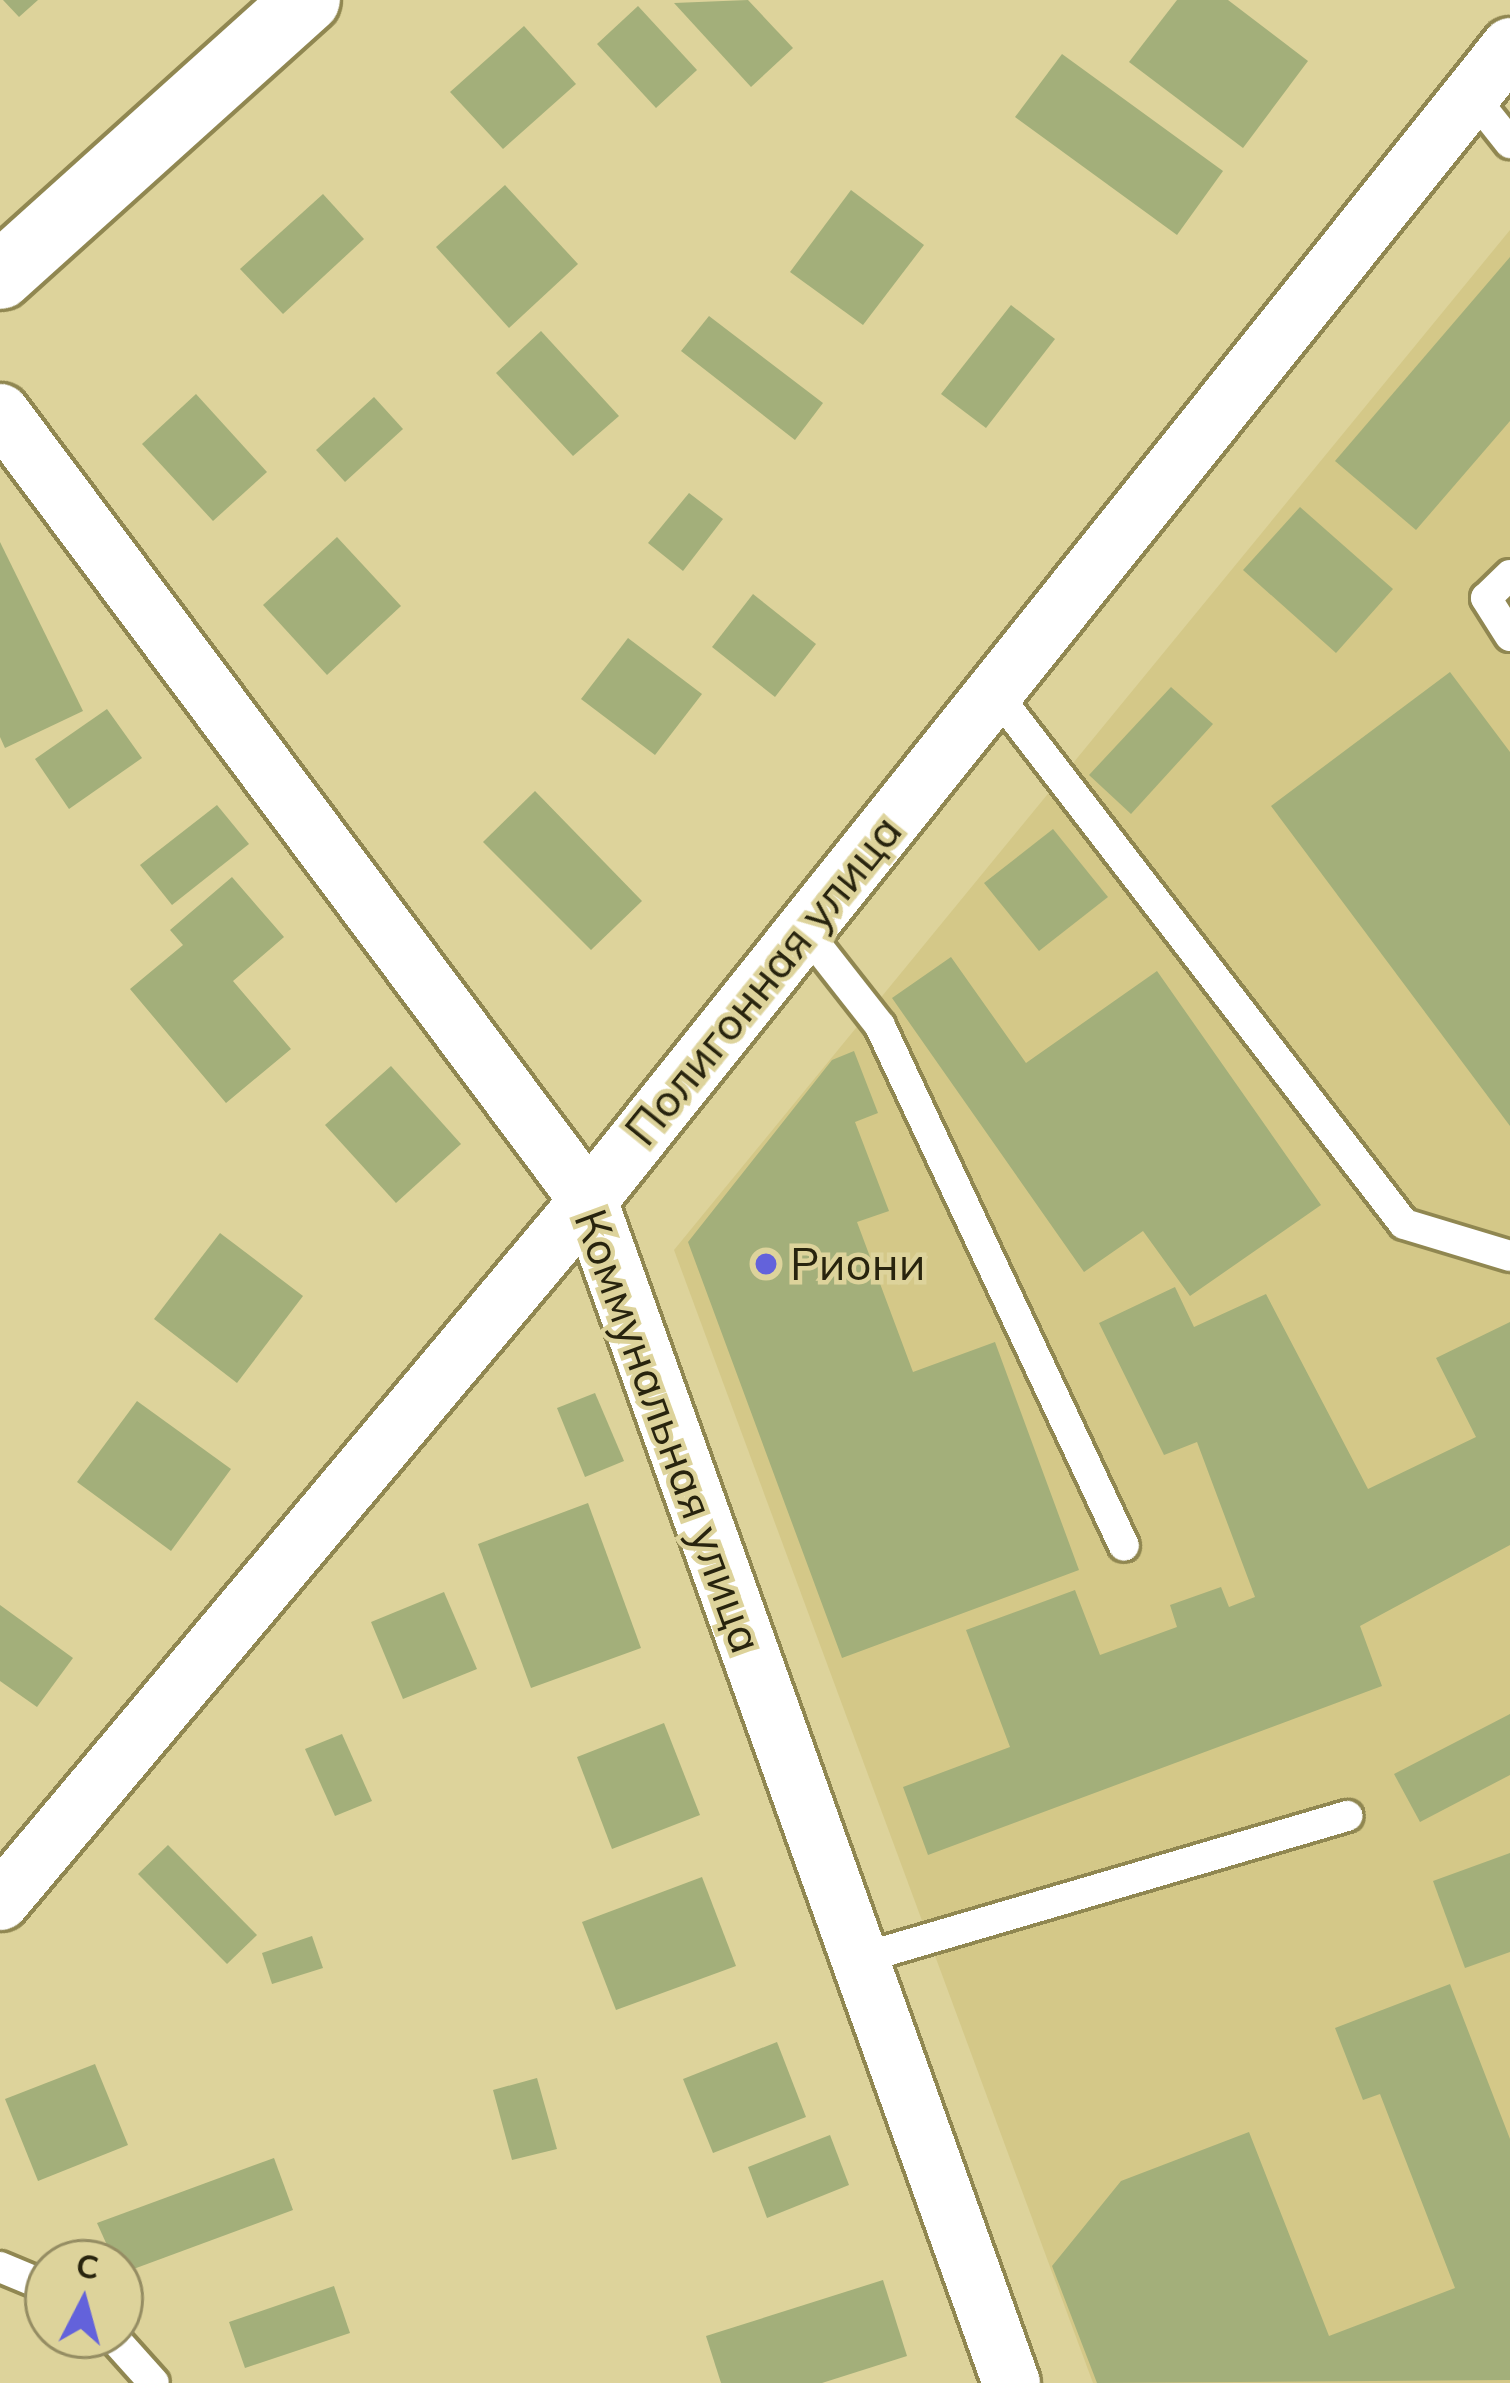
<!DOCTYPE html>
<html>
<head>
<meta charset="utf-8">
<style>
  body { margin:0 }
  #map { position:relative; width:1510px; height:2383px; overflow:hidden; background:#ddd39b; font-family:Mulish,sans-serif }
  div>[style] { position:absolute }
  .built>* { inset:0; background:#d4c888 }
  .building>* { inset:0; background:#a3af7a }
  .roads { filter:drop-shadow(3px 0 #908751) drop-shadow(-3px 0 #908751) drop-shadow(0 3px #908751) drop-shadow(0 -3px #908751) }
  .service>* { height:30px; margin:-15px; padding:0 15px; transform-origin:15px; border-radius:15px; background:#fff }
  .minor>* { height:57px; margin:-28.5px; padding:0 28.5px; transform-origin:28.5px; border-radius:28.5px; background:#fff }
  .secondary>* { height:66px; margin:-33px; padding:0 33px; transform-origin:33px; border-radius:33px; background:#fff }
  .dots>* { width:33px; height:33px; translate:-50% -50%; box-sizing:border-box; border:6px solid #ddd39b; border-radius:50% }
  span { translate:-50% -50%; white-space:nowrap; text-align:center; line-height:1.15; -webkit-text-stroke:9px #ddd39b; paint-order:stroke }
  .street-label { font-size:45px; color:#28240e }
  .poi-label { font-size:45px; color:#28240e }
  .left { translate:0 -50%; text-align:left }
  .north { position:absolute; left:24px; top:2239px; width:120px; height:120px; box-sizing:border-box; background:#ddd39b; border:3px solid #958d63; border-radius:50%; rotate:6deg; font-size:33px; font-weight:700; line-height:48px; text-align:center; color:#28240e }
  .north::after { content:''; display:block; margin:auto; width:42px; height:54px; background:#6362db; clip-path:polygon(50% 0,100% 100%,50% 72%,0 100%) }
</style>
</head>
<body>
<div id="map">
  <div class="built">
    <i style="clip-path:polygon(1510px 230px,1510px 2383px,1093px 2383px,674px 1250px)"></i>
  </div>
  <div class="building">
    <i style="clip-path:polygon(3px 0,38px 0,19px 17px)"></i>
    <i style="clip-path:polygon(748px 0,793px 48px,751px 87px,674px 3px)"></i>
    <i style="clip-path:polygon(1177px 0,1228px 0,1308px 61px,1243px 148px,1129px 62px)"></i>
    <i style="clip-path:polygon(638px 6px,697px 70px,656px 108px,597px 44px)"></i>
    <i style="clip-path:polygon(524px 26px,576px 84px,503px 149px,450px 92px)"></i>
    <i style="clip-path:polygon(1062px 54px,1223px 171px,1177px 235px,1015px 117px)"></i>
    <i style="clip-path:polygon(505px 185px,578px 264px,509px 328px,436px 247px)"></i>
    <i style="clip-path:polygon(851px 190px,924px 245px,863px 325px,790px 272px)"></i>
    <i style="clip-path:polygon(323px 194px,364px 239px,283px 314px,240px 269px)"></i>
    <i style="clip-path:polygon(1510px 257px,1510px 421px,1416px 530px,1335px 461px)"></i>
    <i style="clip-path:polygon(1011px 305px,1055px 339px,986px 428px,941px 394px)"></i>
    <i style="clip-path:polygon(709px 316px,823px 403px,795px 440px,681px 351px)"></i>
    <i style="clip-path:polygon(541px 331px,619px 416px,573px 456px,496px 373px)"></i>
    <i style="clip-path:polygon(196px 394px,267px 472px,213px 521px,142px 444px)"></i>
    <i style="clip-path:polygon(374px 397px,403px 429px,345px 482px,316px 450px)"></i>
    <i style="clip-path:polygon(689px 493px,723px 519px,683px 571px,648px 543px)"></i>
    <i style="clip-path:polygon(1300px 507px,1393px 589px,1336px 653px,1243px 570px)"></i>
    <i style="clip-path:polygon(337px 537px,401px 606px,327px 675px,263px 605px)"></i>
    <i style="clip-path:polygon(0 542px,83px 711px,5px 748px,0 737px)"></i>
    <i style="clip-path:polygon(753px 594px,816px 644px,775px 697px,712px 647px)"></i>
    <i style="clip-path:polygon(628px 638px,702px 694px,655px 755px,581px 699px)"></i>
    <i style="clip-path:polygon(1450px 672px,1510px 752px,1510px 1126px,1271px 806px)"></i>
    <i style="clip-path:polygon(1171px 687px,1213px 724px,1131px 814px,1089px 775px)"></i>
    <i style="clip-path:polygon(107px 709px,142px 758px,69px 809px,35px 759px)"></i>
    <i style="clip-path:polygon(535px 791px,642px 901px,591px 950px,483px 842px)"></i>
    <i style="clip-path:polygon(217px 805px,249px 844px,172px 905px,140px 865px)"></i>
    <i style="clip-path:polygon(1053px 829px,1108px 897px,1039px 951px,984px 883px)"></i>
    <i style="clip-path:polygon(232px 877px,284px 937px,233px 981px,291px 1049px,226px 1103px,130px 989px,183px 945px,170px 930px)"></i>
    <i style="clip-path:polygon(951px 957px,1026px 1063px,1157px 971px,1321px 1205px,1190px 1296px,1143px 1231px,1084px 1272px,892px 998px)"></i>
    <i style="clip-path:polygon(854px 1051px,878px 1113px,855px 1122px,889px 1211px,857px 1222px,913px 1372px,995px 1342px,1079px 1570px,842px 1658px,688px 1242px,832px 1060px)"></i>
    <i style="clip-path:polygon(391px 1066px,461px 1144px,396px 1203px,325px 1125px)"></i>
    <i style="clip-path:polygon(220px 1233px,303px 1296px,237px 1383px,154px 1319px)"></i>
    <i style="clip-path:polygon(1175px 1287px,1194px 1327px,1266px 1294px,1368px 1489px,1476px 1437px,1436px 1358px,1510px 1322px,1510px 1545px,1360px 1626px,1382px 1686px,928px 1855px,903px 1787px,1010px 1747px,966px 1630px,1075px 1590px,1100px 1655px,1177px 1627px,1170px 1605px,1221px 1587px,1229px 1607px,1255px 1597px,1197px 1442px,1164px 1455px,1099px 1323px)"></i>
    <i style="clip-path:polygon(595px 1393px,624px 1461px,585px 1477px,557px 1408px)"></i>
    <i style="clip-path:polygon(137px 1401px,231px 1469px,171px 1551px,77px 1482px)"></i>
    <i style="clip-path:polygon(588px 1503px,641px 1648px,531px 1688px,478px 1544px)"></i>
    <i style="clip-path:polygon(444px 1592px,477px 1669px,403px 1699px,371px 1622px)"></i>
    <i style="clip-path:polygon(0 1605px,73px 1658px,37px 1707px,0 1681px)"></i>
    <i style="clip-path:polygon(1510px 1714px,1510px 1775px,1420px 1822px,1394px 1774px)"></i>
    <i style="clip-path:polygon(664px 1723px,700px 1815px,612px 1849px,577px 1757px)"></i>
    <i style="clip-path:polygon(342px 1734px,372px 1801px,335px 1816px,305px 1749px)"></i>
    <i style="clip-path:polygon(168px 1845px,257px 1935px,227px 1964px,138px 1874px)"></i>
    <i style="clip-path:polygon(1510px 1853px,1510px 1952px,1465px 1968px,1433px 1881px)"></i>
    <i style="clip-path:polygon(702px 1877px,736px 1966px,616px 2010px,582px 1922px)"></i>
    <i style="clip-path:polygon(312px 1936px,323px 1968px,272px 1984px,262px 1953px)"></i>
    <i style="clip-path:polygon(1450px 1984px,1510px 2139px,1510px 2380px,1097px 2383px,1052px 2266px,1121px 2181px,1249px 2132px,1329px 2336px,1455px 2288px,1380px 2094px,1363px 2100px,1335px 2028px)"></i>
    <i style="clip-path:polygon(777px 2042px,806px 2117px,713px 2153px,683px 2079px)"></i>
    <i style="clip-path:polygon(95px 2064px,128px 2145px,38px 2181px,5px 2099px)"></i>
    <i style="clip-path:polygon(537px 2078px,557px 2149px,512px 2160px,493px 2090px)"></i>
    <i style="clip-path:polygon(830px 2135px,849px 2185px,767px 2218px,748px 2167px)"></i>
    <i style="clip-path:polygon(274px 2158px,293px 2210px,120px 2274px,97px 2223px)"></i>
    <i style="clip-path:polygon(883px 2280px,907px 2356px,822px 2383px,721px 2383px,706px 2336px)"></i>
    <i style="clip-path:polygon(334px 2286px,350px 2333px,245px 2368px,229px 2322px)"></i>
  </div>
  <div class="roads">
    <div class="service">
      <i style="left:1471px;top:94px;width:63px;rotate:51.5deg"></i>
      <i style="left:1510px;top:575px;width:33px;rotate:136deg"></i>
      <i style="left:1486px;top:598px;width:45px;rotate:57.7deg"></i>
      <i style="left:994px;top:691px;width:672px;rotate:52.43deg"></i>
      <i style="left:1404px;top:1224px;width:111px;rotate:16.8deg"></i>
      <i style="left:804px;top:929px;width:123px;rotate:51.9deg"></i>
      <i style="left:880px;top:1026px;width:574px;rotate:64.86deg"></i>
      <i style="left:859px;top:1959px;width:509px;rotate:-16.33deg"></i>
      <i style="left:0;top:2267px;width:52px;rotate:22.6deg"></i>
      <i style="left:111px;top:2335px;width:64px;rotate:48.1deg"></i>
    </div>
    <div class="minor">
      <i style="left:0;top:412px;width:983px;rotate:53.27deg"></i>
      <i style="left:588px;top:1200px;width:1256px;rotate:70.32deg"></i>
      <i style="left:0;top:1901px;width:915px;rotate:-50.01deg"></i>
      <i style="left:588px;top:1200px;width:1477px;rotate:-51.38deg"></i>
    </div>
    <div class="secondary">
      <i style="left:0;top:276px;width:413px;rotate:-42deg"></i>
    </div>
  </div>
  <div class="dots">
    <i style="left:766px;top:1264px;background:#6362db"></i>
  </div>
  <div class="street-label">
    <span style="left:763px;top:980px;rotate:-51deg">Полигонная улица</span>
    <span style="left:669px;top:1431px;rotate:70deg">Коммунальная улица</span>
  </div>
  <div class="poi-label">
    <span class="left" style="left:790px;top:1264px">Риони</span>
  </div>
  <div class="north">С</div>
</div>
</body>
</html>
